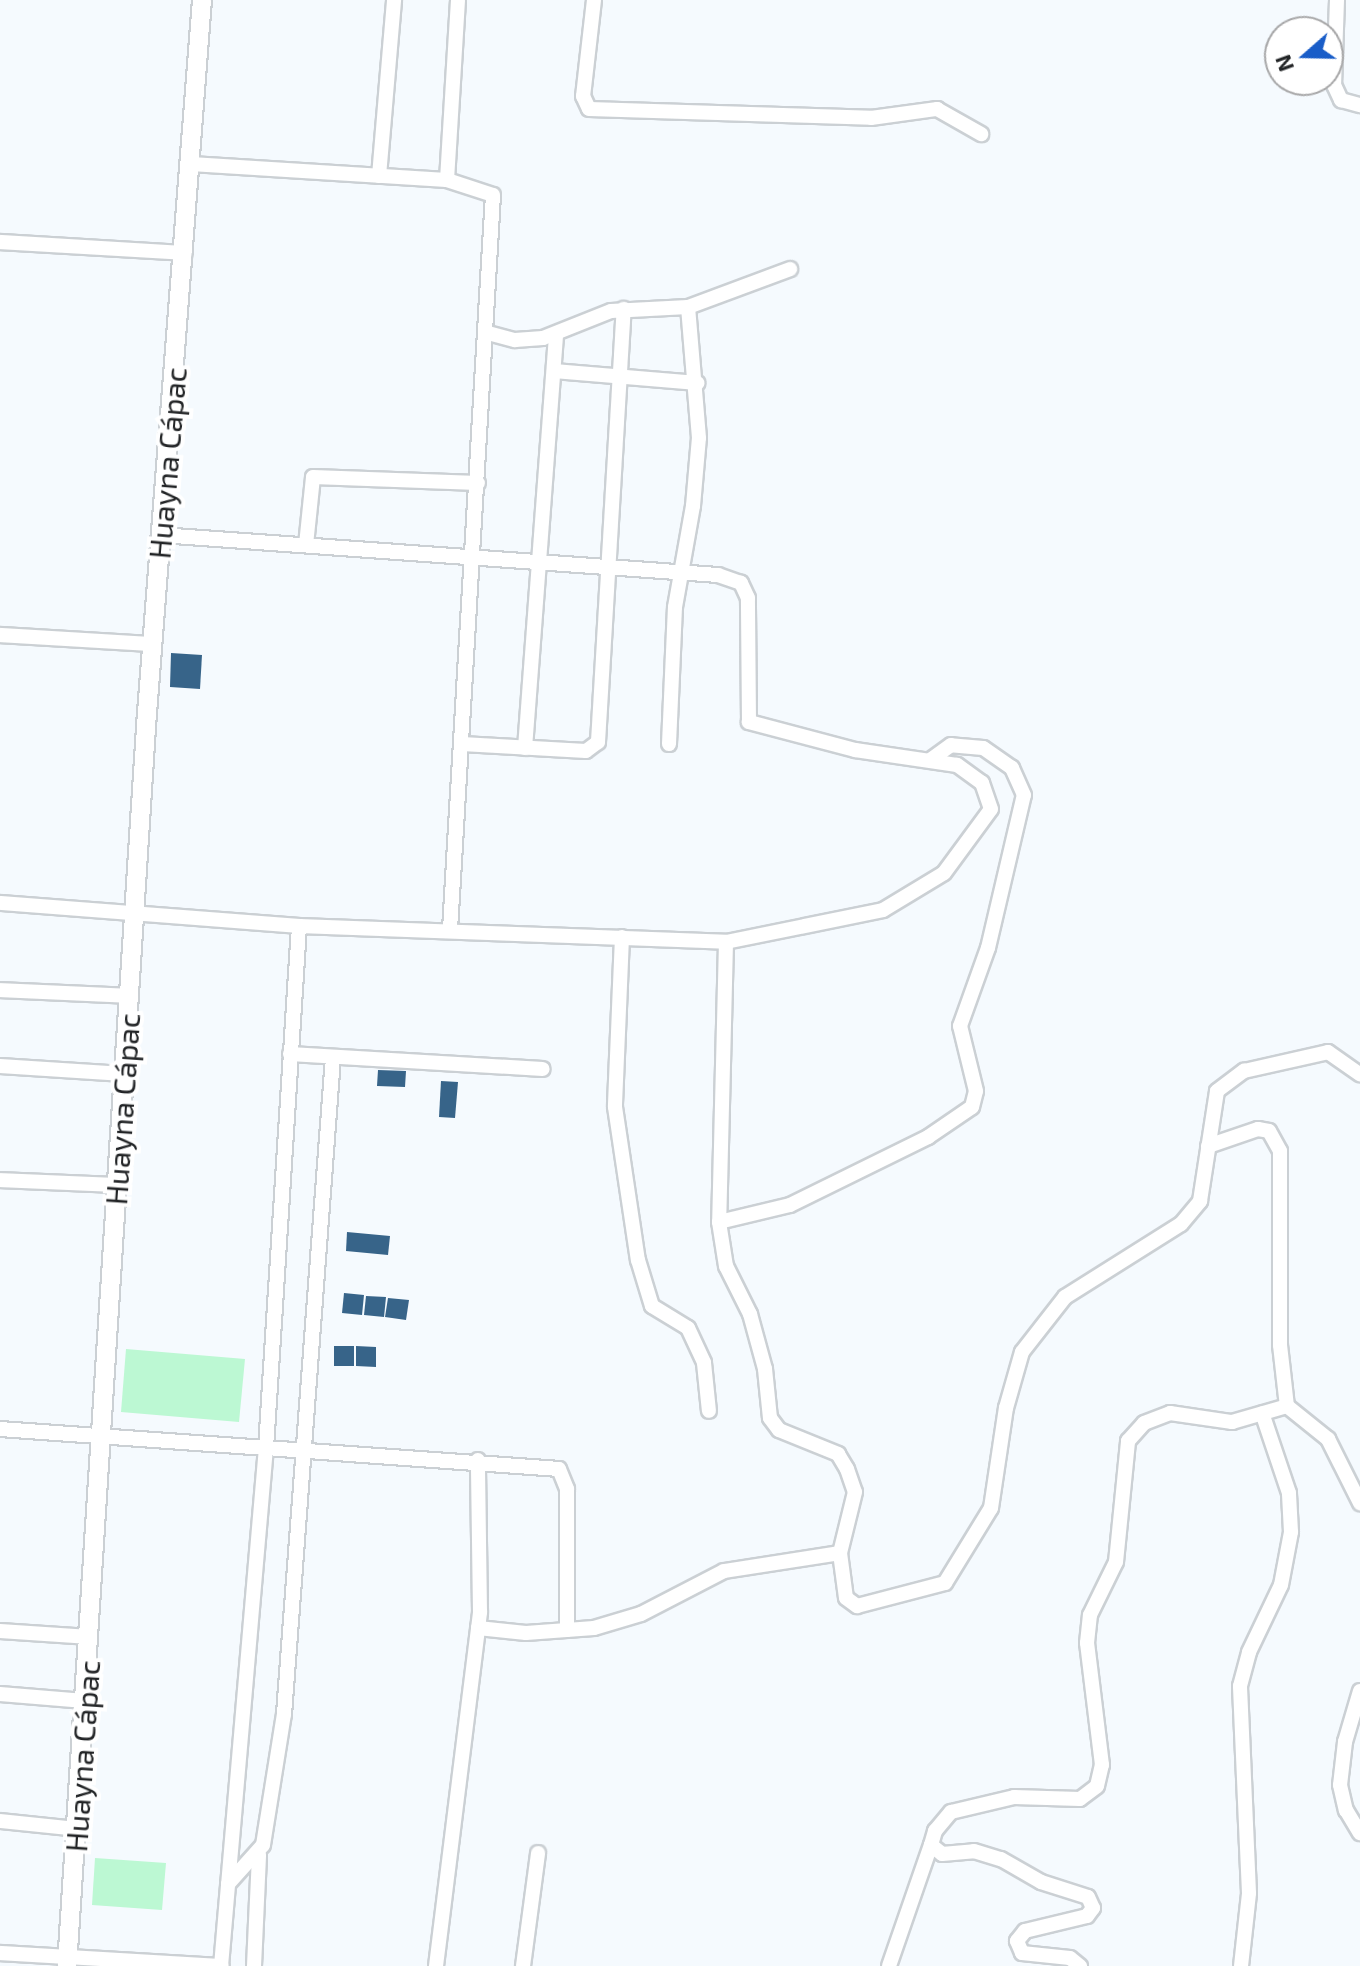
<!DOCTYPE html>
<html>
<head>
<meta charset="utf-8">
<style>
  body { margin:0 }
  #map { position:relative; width:1360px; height:1966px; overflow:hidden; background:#f5fafe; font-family:"Exo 2",sans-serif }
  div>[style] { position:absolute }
  .green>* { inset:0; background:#bcf8d3 }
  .building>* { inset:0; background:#376489 }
  .roads { filter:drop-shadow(2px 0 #cbd0d4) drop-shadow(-2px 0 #cbd0d4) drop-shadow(0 2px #cbd0d4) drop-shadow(0 -2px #cbd0d4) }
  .minor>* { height:14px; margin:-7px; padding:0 7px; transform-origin:7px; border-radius:7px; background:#fff }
  .tertiary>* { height:18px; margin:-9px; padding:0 9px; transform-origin:9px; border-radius:9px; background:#fff }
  span { translate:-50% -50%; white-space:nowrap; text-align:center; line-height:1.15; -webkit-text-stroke:8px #fff; paint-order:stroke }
  .street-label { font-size:30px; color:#222426 }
  .north { position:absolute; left:1264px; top:16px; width:80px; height:80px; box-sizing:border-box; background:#fff; border:2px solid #a7a7a8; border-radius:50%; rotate:250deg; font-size:22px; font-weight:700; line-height:32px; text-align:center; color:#222426 }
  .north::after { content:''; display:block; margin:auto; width:28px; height:36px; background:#195dc8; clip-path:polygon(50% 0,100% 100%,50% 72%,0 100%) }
</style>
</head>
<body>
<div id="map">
  <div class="green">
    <i style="clip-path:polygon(126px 1349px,245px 1359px,239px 1422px,121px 1412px)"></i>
    <i style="clip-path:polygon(95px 1858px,166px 1863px,162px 1910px,92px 1905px)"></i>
  </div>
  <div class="building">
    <i style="clip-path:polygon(171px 653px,202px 655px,200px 689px,170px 687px)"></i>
    <i style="clip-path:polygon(378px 1070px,406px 1071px,405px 1087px,377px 1086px)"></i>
    <i style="clip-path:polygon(441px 1081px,458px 1082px,455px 1118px,439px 1117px)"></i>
    <i style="clip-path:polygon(347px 1232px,390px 1236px,388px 1255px,346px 1251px)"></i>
    <i style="clip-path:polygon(344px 1293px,364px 1295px,362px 1315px,342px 1313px)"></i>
    <i style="clip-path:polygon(366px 1296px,386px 1297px,384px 1317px,364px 1315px)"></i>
    <i style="clip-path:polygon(388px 1298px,409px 1300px,406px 1320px,385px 1317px)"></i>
    <i style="clip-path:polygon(334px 1346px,354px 1346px,354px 1366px,334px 1366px)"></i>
    <i style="clip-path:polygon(356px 1346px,376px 1347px,376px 1367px,356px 1366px)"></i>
  </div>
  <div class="roads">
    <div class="minor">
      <i style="left:594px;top:0;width:97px;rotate:96.5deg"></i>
      <i style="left:583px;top:96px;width:14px;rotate:65deg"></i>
      <i style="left:589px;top:109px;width:282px;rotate:1.8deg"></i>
      <i style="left:871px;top:118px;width:67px;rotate:-7.8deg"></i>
      <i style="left:937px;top:109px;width:51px;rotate:29.6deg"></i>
      <i style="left:1337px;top:0;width:85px;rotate:92deg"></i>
      <i style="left:1334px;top:85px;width:17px;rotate:65deg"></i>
      <i style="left:1341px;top:100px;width:20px;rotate:15deg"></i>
      <i style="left:191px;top:164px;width:256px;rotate:3.6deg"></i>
      <i style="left:447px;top:180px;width:48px;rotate:18.1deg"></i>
      <i style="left:493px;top:195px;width:736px;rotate:93.35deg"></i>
      <i style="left:379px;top:176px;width:177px;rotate:-85.1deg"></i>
      <i style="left:447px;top:180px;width:180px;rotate:-86.5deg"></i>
      <i style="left:0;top:242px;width:185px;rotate:3.4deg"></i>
      <i style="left:488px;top:333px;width:28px;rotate:15deg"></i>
      <i style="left:515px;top:340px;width:28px;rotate:-4deg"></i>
      <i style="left:543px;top:338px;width:73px;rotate:-21.7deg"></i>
      <i style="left:611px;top:311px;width:77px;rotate:-3deg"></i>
      <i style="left:688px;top:307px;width:109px;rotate:-20.4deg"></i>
      <i style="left:554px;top:371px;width:144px;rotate:4.8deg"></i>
      <i style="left:306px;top:545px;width:68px;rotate:-84.1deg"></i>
      <i style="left:313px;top:477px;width:165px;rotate:2.1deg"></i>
      <i style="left:0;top:635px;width:152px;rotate:3.4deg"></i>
      <i style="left:462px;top:744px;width:124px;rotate:3.2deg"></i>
      <i style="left:586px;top:751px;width:15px;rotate:-37deg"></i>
      <i style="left:598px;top:742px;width:434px;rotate:-86.6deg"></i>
      <i style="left:669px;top:744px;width:137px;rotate:-87.5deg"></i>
      <i style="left:675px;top:607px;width:103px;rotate:-79.9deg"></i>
      <i style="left:693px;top:506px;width:68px;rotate:-85deg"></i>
      <i style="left:699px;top:438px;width:131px;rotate:-94.8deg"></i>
      <i style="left:525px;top:748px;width:414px;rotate:-85.7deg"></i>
      <i style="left:0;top:903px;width:300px;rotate:4.4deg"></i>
      <i style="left:299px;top:926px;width:427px;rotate:2.1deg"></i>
      <i style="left:726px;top:942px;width:160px;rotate:-11.5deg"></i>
      <i style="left:883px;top:910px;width:71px;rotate:-31.2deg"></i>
      <i style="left:944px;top:873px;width:79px;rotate:-53.7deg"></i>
      <i style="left:991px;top:809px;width:28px;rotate:-109deg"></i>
      <i style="left:982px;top:783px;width:31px;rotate:-144deg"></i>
      <i style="left:957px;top:765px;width:103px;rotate:-171.6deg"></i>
      <i style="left:855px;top:750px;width:110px;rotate:-165.2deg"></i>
      <i style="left:749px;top:722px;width:124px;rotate:-90.5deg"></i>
      <i style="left:748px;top:598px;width:17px;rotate:-115deg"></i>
      <i style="left:741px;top:583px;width:24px;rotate:-161deg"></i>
      <i style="left:718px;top:575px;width:559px;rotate:-175.9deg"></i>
      <i style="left:622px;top:937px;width:170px;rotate:92.4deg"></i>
      <i style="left:615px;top:1107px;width:155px;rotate:81.5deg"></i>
      <i style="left:638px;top:1260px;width:48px;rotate:73.1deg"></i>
      <i style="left:652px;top:1306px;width:42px;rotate:31.4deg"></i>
      <i style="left:688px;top:1328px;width:38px;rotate:65deg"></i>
      <i style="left:704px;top:1363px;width:48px;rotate:84.1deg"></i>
      <i style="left:726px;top:942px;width:280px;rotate:91.4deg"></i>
      <i style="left:719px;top:1222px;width:45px;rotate:81deg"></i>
      <i style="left:726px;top:1266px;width:54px;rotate:63.4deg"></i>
      <i style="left:750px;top:1314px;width:57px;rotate:74.7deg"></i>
      <i style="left:765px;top:1369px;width:49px;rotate:84.2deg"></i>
      <i style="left:770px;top:1418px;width:15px;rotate:53deg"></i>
      <i style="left:779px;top:1430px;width:64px;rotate:22.1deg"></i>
      <i style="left:838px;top:1454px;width:17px;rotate:59deg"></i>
      <i style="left:847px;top:1469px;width:24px;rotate:71deg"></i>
      <i style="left:855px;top:1492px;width:63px;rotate:103.8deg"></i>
      <i style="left:840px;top:1553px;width:45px;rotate:82.4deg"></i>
      <i style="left:846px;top:1598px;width:14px;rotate:36deg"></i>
      <i style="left:857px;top:1606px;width:91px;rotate:-14.6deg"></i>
      <i style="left:945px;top:1583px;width:88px;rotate:-58.5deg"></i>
      <i style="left:991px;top:1508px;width:101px;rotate:-81.5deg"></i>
      <i style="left:1006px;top:1408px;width:58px;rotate:-74.1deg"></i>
      <i style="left:1022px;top:1352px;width:70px;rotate:-52deg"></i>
      <i style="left:1065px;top:1297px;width:137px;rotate:-32.2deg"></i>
      <i style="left:1181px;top:1224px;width:30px;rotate:-50deg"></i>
      <i style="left:1200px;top:1201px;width:111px;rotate:-81.2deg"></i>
      <i style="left:1217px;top:1091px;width:34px;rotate:-37deg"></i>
      <i style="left:1244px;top:1071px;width:86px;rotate:-12.7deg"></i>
      <i style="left:1328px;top:1052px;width:39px;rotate:35deg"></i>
      <i style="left:0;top:990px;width:131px;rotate:2.6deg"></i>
      <i style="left:290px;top:1054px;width:253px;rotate:3.4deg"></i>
      <i style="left:0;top:1066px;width:124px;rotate:3.7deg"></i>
      <i style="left:1208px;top:1146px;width:53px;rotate:-18.8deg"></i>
      <i style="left:1258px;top:1129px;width:11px;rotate:10deg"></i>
      <i style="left:1269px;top:1131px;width:23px;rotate:61deg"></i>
      <i style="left:1280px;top:1151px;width:194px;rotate:90deg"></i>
      <i style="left:1280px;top:1345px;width:61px;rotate:83.5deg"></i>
      <i style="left:0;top:1180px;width:115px;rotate:2.5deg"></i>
      <i style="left:719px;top:1222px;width:73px;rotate:-13.5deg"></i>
      <i style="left:790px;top:1205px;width:154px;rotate:-26.2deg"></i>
      <i style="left:928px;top:1137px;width:53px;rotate:-34.3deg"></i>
      <i style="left:972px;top:1107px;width:16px;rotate:-76deg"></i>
      <i style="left:976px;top:1091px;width:67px;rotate:-103.8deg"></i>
      <i style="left:960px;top:1026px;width:83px;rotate:-70.3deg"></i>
      <i style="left:988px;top:948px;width:157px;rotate:-76.8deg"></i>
      <i style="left:1024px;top:795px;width:30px;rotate:-114deg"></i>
      <i style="left:1012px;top:768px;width:35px;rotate:-145deg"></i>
      <i style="left:983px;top:748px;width:32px;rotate:-175deg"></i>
      <i style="left:951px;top:745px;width:26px;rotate:144deg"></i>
      <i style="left:0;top:1429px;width:560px;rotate:4.09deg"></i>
      <i style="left:559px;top:1469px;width:22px;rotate:68deg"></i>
      <i style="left:567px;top:1489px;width:141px;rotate:90deg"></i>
      <i style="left:478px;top:1628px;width:48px;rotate:5.9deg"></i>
      <i style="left:526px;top:1633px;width:68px;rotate:-4.2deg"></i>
      <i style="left:594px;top:1628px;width:49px;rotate:-16.6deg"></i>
      <i style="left:641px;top:1614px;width:93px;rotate:-27.4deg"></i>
      <i style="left:724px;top:1571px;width:117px;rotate:-8.8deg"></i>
      <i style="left:0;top:1631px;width:90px;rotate:3.8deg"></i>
      <i style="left:1360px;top:1691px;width:53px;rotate:106.4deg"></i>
      <i style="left:1345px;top:1742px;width:43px;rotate:96.6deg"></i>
      <i style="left:1340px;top:1785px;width:26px;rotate:77deg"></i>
      <i style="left:1346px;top:1810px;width:27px;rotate:59deg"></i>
      <i style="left:0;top:1694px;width:85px;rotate:4.7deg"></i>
      <i style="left:0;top:1821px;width:77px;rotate:5.9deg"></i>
      <i style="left:931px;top:1845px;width:15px;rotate:-74deg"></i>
      <i style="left:935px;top:1831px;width:25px;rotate:-50deg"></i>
      <i style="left:951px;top:1812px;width:65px;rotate:-13.4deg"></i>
      <i style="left:1014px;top:1797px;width:66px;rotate:1.7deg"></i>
      <i style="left:1080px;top:1799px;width:21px;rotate:-37deg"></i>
      <i style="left:1097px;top:1786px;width:22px;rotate:-77deg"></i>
      <i style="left:1102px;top:1765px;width:123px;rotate:-97deg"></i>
      <i style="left:1087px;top:1643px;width:28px;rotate:-84deg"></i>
      <i style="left:1090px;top:1615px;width:59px;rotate:-63.9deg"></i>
      <i style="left:1116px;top:1562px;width:122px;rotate:-84.3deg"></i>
      <i style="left:1128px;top:1441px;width:24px;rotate:-48deg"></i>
      <i style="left:1144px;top:1423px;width:28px;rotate:-21deg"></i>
      <i style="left:1170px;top:1413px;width:63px;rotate:8.3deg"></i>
      <i style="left:1232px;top:1422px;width:57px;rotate:-16.2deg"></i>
      <i style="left:1287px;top:1406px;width:53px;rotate:38.8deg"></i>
      <i style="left:1328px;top:1439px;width:72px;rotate:63.4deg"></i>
      <i style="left:228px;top:1884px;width:52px;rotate:-48.1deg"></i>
      <i style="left:263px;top:1845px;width:133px;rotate:-80.9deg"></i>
      <i style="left:284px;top:1714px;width:658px;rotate:-85.73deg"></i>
      <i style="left:0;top:1953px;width:222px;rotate:3.4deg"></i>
      <i style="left:221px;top:1966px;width:520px;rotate:-85.04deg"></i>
      <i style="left:266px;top:1448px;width:523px;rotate:-86.38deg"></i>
      <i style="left:254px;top:1966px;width:111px;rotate:-87.4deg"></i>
      <i style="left:436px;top:1966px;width:357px;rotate:-82.9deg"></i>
      <i style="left:480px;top:1612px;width:152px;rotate:-90.8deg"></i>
      <i style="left:523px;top:1966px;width:114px;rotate:-82.4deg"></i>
      <i style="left:889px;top:1966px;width:128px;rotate:-70.9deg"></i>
      <i style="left:931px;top:1845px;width:14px;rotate:39deg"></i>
      <i style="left:942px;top:1854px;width:32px;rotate:-5deg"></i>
      <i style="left:974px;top:1851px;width:28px;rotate:17deg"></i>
      <i style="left:1001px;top:1859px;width:46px;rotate:29.9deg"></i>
      <i style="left:1041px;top:1882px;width:49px;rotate:17.7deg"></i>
      <i style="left:1088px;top:1897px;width:12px;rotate:66deg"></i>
      <i style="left:1093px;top:1908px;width:10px;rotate:127deg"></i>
      <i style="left:1087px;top:1916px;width:64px;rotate:166.4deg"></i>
      <i style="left:1025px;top:1931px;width:13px;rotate:129deg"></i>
      <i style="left:1017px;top:1941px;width:13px;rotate:67deg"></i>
      <i style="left:1022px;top:1953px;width:48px;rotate:5.9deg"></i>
      <i style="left:1070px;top:1958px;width:13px;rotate:39deg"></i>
      <i style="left:1241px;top:1966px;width:73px;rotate:-83.7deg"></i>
      <i style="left:1249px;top:1893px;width:207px;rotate:-92.5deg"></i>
      <i style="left:1240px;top:1686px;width:35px;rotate:-75deg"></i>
      <i style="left:1249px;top:1652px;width:74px;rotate:-64.5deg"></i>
      <i style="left:1281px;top:1585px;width:54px;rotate:-79.3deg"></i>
      <i style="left:1291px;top:1532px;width:39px;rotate:-93deg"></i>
      <i style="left:1289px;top:1493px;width:84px;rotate:-108.6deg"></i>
    </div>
    <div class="tertiary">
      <i style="left:67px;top:1966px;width:1256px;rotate:-86.35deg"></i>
      <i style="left:147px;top:713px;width:715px;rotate:-85.59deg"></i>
    </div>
  </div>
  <div class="street-label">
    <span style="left:167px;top:463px;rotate:-85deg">Huayna Cápac</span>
    <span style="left:122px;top:1109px;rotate:-86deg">Huayna Cápac</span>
    <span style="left:82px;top:1756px;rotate:-86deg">Huayna Cápac</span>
  </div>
  <div class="north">N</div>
</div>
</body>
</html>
